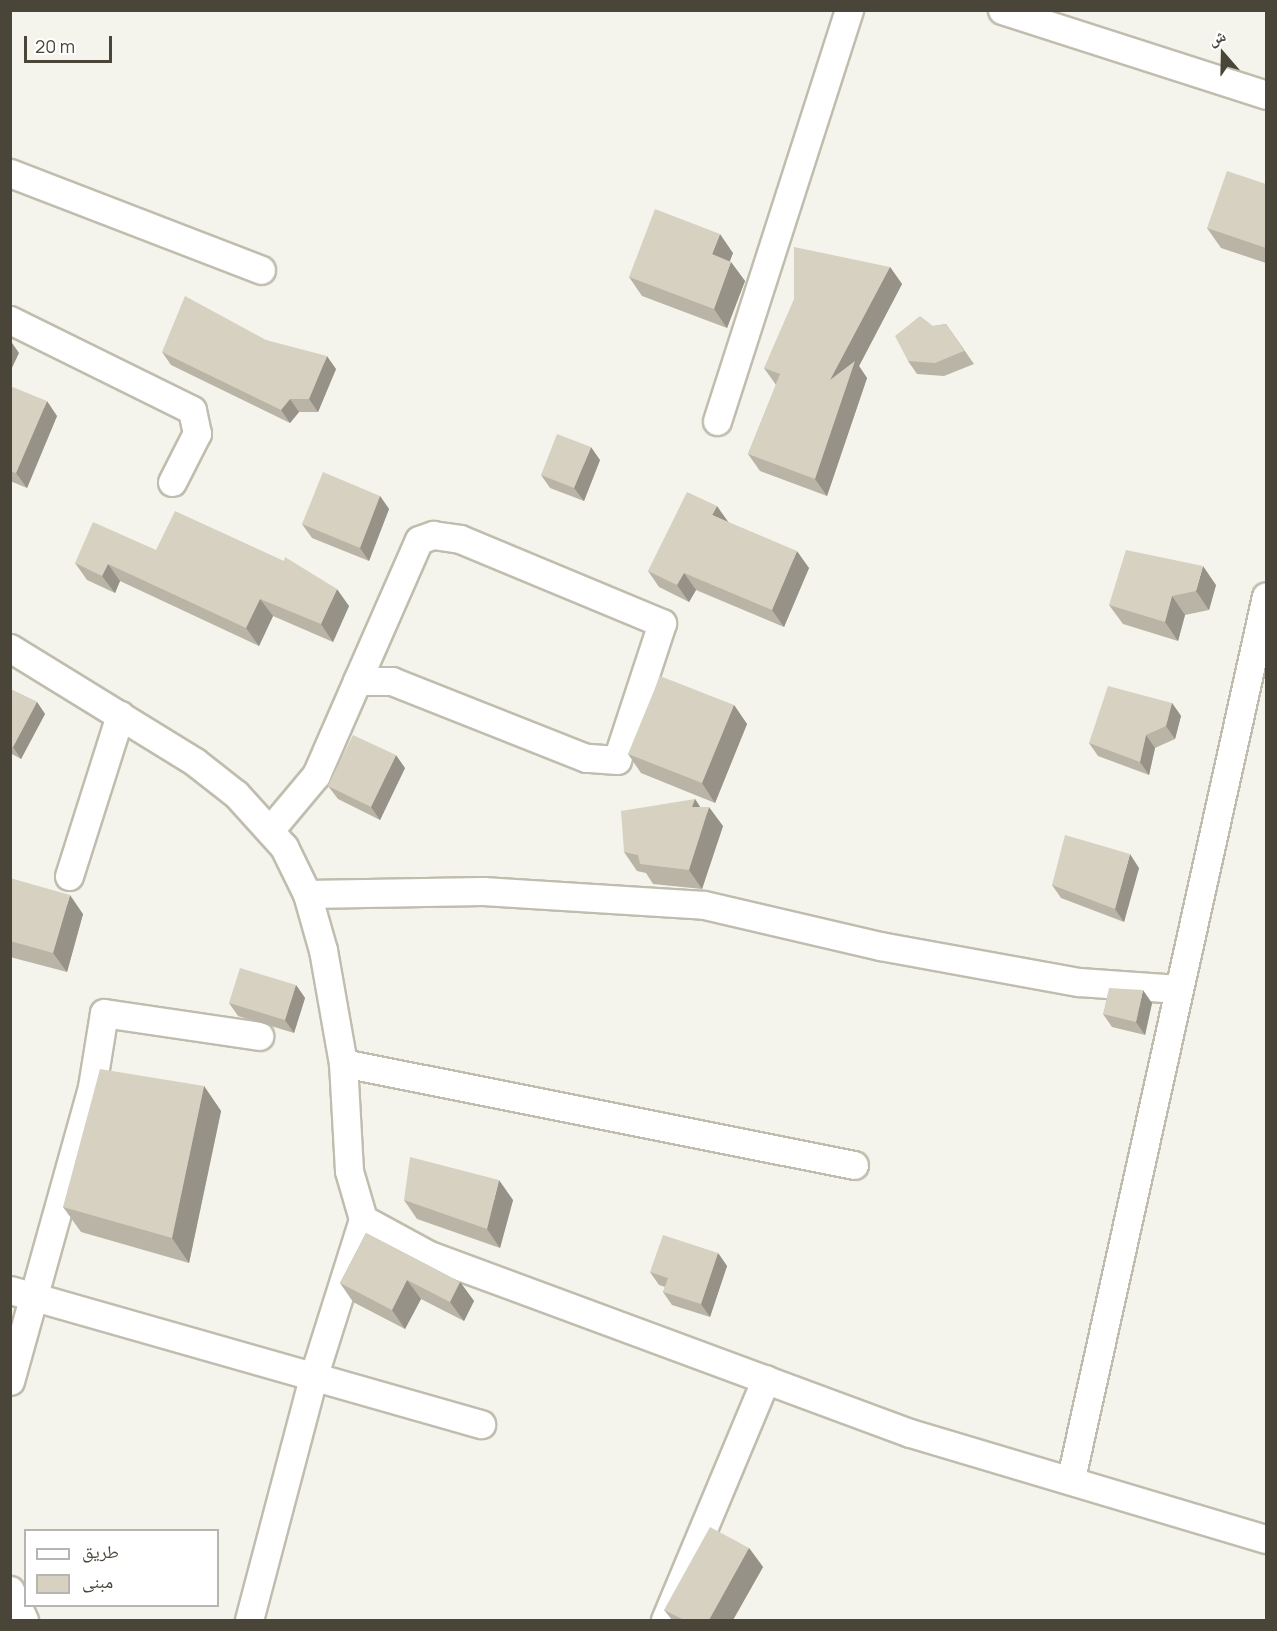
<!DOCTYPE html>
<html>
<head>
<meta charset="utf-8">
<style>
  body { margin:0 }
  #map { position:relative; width:1277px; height:1631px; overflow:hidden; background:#f5f4ec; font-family:Manrope,"Noto Naskh Arabic",sans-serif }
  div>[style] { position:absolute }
  .roads { filter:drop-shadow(2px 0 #c1bdae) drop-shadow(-2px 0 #c1bdae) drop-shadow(0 2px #c1bdae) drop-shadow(0 -2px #c1bdae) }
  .street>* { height:27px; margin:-13.5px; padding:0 13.5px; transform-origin:13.5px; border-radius:13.5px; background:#fff }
  .wall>* { inset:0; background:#b9b4a6 }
  .shaded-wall>* { inset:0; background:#969287 }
  .building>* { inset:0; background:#d7d1c1 }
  span { translate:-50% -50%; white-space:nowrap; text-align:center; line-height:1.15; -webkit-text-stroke:4.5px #fff; paint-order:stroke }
  .frame { position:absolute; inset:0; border:12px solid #4a4539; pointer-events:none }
  .legend { position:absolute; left:24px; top:1529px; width:195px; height:78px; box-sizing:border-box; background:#fff; border:2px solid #b7b5b0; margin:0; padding:8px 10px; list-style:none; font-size:18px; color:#4a4539 }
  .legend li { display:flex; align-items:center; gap:12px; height:30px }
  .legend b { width:30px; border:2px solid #b7b5b0 }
  .north { position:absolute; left:1193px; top:24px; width:60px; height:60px; -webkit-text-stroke:4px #fff; paint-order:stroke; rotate:340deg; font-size:16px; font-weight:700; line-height:24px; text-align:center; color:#4a4539 }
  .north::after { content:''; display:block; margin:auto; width:21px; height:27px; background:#4a4539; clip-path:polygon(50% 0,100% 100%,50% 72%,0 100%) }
  .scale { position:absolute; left:24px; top:36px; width:88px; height:27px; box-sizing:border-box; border:3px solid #4a4539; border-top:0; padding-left:8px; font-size:18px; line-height:21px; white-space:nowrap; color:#4a4539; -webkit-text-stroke:4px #fff; paint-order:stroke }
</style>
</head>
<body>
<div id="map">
  <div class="roads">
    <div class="street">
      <i style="left:1002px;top:10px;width:277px;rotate:17.8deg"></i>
      <i style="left:10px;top:173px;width:269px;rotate:21.1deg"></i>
      <i style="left:10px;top:320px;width:203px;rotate:26.3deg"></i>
      <i style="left:192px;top:410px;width:24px;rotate:78deg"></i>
      <i style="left:197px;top:433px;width:55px;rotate:117deg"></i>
      <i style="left:717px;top:421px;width:432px;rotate:-72.2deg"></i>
      <i style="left:10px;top:648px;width:217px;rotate:31.6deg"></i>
      <i style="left:195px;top:762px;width:52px;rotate:38deg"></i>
      <i style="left:236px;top:794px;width:72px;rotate:47.8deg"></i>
      <i style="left:284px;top:847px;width:52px;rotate:63.9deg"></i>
      <i style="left:307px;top:894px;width:58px;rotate:74.1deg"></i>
      <i style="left:323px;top:950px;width:115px;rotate:80deg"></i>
      <i style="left:343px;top:1063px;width:108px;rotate:86.8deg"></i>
      <i style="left:349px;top:1171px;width:50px;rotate:73.7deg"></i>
      <i style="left:363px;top:1219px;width:75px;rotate:28.6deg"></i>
      <i style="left:429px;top:1255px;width:513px;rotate:20.31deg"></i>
      <i style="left:910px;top:1433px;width:371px;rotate:16.6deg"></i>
      <i style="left:270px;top:830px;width:72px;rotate:-50.1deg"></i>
      <i style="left:316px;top:775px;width:103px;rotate:-66.4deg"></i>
      <i style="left:357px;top:681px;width:154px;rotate:-66.3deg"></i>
      <i style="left:419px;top:540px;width:15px;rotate:-20deg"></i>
      <i style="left:433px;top:535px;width:27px;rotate:8deg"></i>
      <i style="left:460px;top:539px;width:219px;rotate:22.6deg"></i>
      <i style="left:662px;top:623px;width:144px;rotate:108.2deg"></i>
      <i style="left:617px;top:760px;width:31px;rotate:-176deg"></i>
      <i style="left:586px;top:758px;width:209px;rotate:-158.4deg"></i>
      <i style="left:392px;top:681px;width:35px;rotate:180deg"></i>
      <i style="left:69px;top:876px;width:169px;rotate:-72.4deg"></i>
      <i style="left:307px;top:894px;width:176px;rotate:-1deg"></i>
      <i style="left:483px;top:891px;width:221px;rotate:3.6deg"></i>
      <i style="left:704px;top:905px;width:181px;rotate:13.1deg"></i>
      <i style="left:880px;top:946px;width:202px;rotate:10.3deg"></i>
      <i style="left:1079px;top:982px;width:100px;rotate:4deg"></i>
      <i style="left:343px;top:1063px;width:521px;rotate:11.29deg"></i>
      <i style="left:10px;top:1290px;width:490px;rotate:15.9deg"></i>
      <i style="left:10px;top:1381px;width:305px;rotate:-74.4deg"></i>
      <i style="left:92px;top:1087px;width:75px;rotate:-80.8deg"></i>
      <i style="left:104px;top:1013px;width:157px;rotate:8.4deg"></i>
      <i style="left:1071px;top:1478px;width:903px;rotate:-77.53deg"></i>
      <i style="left:10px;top:1590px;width:33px;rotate:65deg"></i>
      <i style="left:249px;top:1620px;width:250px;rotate:-75.2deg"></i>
      <i style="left:313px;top:1378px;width:167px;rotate:-72.5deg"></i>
      <i style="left:665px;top:1620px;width:261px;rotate:-67.3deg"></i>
    </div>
  </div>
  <div class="wall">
    <i style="clip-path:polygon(1266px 184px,1266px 263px,1221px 248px,1207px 228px)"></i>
    <i style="clip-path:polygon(733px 253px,730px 261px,745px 281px,727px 328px,642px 296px,629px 277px)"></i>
    <i style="clip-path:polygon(890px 267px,902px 284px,859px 366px,867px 378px,827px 496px,760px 471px,748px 454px,776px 385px,764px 368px)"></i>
    <i style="clip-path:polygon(946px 324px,974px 364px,944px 376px,917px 374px,908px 361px,933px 326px)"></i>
    <i style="clip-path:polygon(266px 340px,336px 369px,318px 412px,299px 412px,290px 423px,171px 365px,162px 352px)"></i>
    <i style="clip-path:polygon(10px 386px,57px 416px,27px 488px,10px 481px)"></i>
    <i style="clip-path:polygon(600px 460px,584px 501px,550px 488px,541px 475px)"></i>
    <i style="clip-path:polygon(380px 496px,389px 509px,369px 561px,312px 538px,302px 524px)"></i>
    <i style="clip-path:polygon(728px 522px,809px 568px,784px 627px,696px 590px,689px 602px,659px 587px,648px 571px)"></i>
    <i style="clip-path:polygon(156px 550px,349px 606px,333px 642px,273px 616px,259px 646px,120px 581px,115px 593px,87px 580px,75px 563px)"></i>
    <i style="clip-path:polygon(1216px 585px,1209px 610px,1185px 615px,1178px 641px,1123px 624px,1109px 605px)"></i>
    <i style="clip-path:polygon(10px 689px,37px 702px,45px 714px,21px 759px,10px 753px)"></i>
    <i style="clip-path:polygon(1172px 703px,1181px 716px,1175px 739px,1155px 748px,1149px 775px,1098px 756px,1089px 743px)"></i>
    <i style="clip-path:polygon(734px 705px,747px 724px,715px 803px,641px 773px,628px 754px)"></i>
    <i style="clip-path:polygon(405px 768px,380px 820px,338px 799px,328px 786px)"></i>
    <i style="clip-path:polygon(695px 799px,700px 807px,723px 826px,702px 889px,653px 884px,646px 873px,637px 871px,624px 852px)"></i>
    <i style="clip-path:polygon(1139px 868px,1124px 922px,1061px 898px,1052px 885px)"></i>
    <i style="clip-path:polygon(10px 878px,83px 914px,67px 972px,10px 957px)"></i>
    <i style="clip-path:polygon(296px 985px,305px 998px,294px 1033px,238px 1016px,229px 1003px)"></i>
    <i style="clip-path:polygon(1152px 1003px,1145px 1035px,1112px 1027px,1103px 1014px)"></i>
    <i style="clip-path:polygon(204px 1086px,221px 1111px,189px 1263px,81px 1232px,63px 1207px)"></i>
    <i style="clip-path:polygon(404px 1200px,513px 1200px,500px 1248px,417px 1219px)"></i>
    <i style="clip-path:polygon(366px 1233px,460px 1282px,474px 1301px,464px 1321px,421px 1299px,405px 1329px,353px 1302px,340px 1283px)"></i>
    <i style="clip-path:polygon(718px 1253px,727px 1266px,710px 1317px,672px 1305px,663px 1292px,665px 1287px,659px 1285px,650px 1272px)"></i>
    <i style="clip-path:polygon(749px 1548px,763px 1567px,733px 1620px,672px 1620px,664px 1610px)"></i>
  </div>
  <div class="shaded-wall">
    <i style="clip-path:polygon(720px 234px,733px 253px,725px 273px,712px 254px)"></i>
    <i style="clip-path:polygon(731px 262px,745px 281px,727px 328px,714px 309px)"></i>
    <i style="clip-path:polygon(890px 267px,902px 284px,859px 366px,867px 378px,827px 496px,815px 479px,830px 380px)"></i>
    <i style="clip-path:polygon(10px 340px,19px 353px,10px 372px)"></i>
    <i style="clip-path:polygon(327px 356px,336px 369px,318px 412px,309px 399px)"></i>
    <i style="clip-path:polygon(290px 399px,299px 412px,290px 423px,281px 410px)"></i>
    <i style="clip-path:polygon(47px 401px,57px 416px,27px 488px,16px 473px)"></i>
    <i style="clip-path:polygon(591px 447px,600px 460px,584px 501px,574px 488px)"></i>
    <i style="clip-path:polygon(380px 496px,389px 509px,369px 561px,360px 548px)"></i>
    <i style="clip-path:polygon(717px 506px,729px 523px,712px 515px)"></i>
    <i style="clip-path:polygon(797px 551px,809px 568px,784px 627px,772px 610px)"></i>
    <i style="clip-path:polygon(108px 564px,120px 581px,115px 593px,102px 576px)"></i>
    <i style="clip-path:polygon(1203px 566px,1216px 585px,1209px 610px,1196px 591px)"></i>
    <i style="clip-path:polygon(684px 573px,696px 590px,689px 602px,677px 585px)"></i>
    <i style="clip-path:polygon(337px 589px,349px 606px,333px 642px,321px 624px)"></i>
    <i style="clip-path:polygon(1172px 596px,1185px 615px,1178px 641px,1165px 622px)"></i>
    <i style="clip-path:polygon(260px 599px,273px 616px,259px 646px,246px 628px)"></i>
    <i style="clip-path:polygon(37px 702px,45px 714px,21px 759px,13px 747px)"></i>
    <i style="clip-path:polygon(1172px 703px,1181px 716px,1175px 739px,1166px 726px)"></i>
    <i style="clip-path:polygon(734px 705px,747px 724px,715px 803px,702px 783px)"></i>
    <i style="clip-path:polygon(1146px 735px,1155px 748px,1149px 775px,1140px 762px)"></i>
    <i style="clip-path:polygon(396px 755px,405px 768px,380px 820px,371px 807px)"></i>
    <i style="clip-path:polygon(695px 799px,706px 816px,709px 807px,723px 826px,702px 889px,689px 870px,692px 807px)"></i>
    <i style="clip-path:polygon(1130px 854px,1139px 868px,1124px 922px,1115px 909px)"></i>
    <i style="clip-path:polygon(70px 895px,83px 914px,67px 972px,53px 953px)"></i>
    <i style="clip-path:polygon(296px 985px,305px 998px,294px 1033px,285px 1020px)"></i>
    <i style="clip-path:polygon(1143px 990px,1152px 1003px,1145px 1035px,1136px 1022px)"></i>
    <i style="clip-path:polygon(204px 1086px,221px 1111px,189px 1263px,172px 1238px)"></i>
    <i style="clip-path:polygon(499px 1180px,513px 1200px,500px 1248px,487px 1229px)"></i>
    <i style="clip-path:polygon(718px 1253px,727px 1266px,710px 1317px,701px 1304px)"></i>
    <i style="clip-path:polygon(407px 1280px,421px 1299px,405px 1329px,392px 1310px)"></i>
    <i style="clip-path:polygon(460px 1282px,474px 1301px,464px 1321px,450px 1302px)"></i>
    <i style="clip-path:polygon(749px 1548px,763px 1567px,733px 1620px,709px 1620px)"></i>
  </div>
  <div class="building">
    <i style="clip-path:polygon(1227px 171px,1266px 184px,1266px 248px,1207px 228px)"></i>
    <i style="clip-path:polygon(655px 209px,720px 234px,712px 254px,731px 262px,714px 309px,629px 277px)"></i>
    <i style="clip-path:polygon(794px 247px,890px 267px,830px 380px,855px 361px,815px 479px,748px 454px,780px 374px,764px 368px,794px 299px)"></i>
    <i style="clip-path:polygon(185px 296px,266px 340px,327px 356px,309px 399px,290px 399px,281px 410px,162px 352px)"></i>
    <i style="clip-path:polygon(920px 316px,933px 326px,946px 324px,964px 351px,935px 363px,908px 361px,895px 336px)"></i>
    <i style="clip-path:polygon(10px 386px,47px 401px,16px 473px,10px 471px)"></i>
    <i style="clip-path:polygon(557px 434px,591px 447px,574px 488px,541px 475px)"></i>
    <i style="clip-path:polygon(323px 472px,380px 496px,360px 548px,302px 524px)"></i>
    <i style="clip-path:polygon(687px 492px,717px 506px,712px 515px,797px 551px,772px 610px,684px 573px,677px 585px,648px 571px)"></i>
    <i style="clip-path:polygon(175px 511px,284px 561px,285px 557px,337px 589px,321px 624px,260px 599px,246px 628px,108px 564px,102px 576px,75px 563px,93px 522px,156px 550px)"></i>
    <i style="clip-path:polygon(1126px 550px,1203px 566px,1196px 591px,1172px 596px,1165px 622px,1109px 605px)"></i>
    <i style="clip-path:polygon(660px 676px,734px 705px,702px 783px,628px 754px)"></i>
    <i style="clip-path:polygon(1108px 686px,1172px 703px,1166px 726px,1146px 735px,1140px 762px,1089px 743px)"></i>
    <i style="clip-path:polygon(10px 689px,37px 702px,13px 747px,10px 746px)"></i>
    <i style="clip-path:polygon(353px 735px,396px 755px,371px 807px,328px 786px)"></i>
    <i style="clip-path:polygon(695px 799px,692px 807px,709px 807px,689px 870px,640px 864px,638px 855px,624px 852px,621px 811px)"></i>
    <i style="clip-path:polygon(1065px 835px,1130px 854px,1115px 909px,1052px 885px)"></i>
    <i style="clip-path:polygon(10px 878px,70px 895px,53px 953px,10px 941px)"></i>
    <i style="clip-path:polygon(240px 968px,296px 985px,285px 1020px,229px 1003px)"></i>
    <i style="clip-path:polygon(1109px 988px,1143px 990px,1136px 1022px,1103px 1014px)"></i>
    <i style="clip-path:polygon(100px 1069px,204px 1086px,172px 1238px,63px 1207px)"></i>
    <i style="clip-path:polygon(410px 1157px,499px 1180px,487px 1229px,404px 1200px)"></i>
    <i style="clip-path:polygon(366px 1233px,460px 1282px,450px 1302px,407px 1280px,392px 1310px,340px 1283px)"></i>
    <i style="clip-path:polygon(663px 1235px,718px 1253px,701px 1304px,663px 1292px,668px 1278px,650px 1272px)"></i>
    <i style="clip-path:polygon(710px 1527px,749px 1548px,709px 1620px,684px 1620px,664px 1610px)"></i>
  </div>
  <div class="frame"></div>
  <ul class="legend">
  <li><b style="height:8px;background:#fff"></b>طريق</li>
  <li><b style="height:16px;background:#d7d1c1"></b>مبنى</li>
  </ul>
  <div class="north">ش</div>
  <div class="scale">20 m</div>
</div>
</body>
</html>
